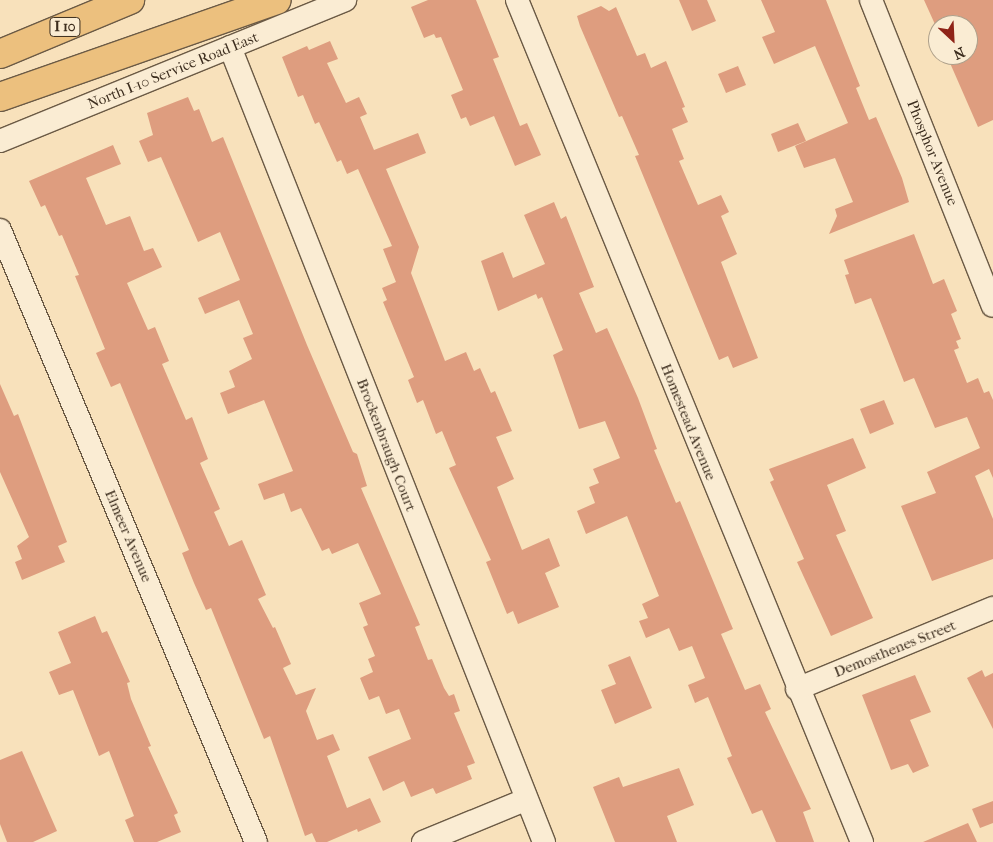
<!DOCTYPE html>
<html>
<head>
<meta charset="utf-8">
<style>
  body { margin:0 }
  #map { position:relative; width:993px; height:842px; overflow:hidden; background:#f8e1bb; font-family:"IM FELL French Canon",serif }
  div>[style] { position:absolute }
  .building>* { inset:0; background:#de9d7f }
  .roads { filter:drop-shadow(1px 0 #6b5a45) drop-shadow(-1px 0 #6b5a45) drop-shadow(0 1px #6b5a45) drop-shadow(0 -1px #6b5a45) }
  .minor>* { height:22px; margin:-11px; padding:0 11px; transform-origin:11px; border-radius:11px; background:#faecd3 }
  .highway>* { height:28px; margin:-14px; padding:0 14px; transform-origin:14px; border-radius:14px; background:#ecc07e }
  span { translate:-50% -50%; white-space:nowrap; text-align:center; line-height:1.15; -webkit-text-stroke:4px #faecd3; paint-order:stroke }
  .shield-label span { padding:1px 4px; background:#faecd3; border:1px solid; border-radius:4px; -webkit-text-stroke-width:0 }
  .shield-label { font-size:14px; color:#3c2d1e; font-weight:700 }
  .street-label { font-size:15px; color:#3c2d1e }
  .north { position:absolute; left:928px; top:15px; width:50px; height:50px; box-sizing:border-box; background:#faecd3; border:1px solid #aea08b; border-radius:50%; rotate:155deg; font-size:14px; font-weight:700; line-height:20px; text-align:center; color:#3c2d1e }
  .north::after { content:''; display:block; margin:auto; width:18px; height:22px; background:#8f2418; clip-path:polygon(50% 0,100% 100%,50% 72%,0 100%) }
</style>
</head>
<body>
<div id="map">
  <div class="building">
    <i style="clip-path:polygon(428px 0,476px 0,499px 57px,493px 59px,520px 126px,527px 123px,541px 155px,515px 166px,494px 116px,470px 126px,466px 117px,461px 119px,451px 95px,463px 90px,441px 37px,436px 38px,434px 34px,424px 38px,411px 7px)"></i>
    <i style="clip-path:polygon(679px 0,707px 0,716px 21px,692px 31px)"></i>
    <i style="clip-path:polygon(761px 0,826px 0,860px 86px,856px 88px,869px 120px,876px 117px,902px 178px,909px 202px,829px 234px,837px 216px,835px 209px,853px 202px,835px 158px,804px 168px,795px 146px,848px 123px,815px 46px,774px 64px,762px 37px,775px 32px)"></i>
    <i style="clip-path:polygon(924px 0,993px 0,993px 120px,978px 127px,950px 63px,948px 55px,968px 55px,968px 25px,938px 25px,938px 31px)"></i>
    <i style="clip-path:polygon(601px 6px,609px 11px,616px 7px,637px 56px,645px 53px,651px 68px,666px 61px,685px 107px,682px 108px,688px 122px,672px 129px,684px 159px,679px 161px,698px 205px,721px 195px,729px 212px,721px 216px,737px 254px,721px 262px,758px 358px,733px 368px,728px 356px,719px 360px,635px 156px,639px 155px,622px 116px,619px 117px,580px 26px,577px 16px)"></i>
    <i style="clip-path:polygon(330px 41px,338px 59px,327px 63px,346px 103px,359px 97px,367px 114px,360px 117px,374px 150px,418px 133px,426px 153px,386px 169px,419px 247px,411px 273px,445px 361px,466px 352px,474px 371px,480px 368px,491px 393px,495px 391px,512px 431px,496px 437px,514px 479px,497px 487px,522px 550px,549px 538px,560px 566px,545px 573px,559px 607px,518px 624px,513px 611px,507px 614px,486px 562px,491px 560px,449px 468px,456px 465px,442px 431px,436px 434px,423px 400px,417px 403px,408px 380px,414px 377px,383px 302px,387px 300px,382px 288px,396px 282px,383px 249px,392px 246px,358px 169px,347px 174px,341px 160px,337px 162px,319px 122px,315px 124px,303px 95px,298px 97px,282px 57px,307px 46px,309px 50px)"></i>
    <i style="clip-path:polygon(738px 66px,746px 85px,726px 93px,718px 74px)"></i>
    <i style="clip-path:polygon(188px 97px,194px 111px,199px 109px,212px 142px,223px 137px,307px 345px,353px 452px,357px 454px,367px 486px,361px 488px,420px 625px,415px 627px,428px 660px,432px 659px,444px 688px,449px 696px,454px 694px,460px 711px,454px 713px,475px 763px,467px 766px,472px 779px,436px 794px,433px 788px,411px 797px,404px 781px,383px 791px,368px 757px,411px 739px,399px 709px,386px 714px,379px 696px,369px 700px,360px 678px,373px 672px,368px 659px,375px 656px,363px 627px,368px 625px,359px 603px,381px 594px,358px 543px,332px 554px,329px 548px,322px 551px,301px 508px,291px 512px,284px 493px,264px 500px,258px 484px,293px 471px,264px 400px,228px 414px,220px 393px,235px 387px,229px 371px,252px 359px,243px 338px,253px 334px,239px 300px,205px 314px,198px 298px,240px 280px,220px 232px,198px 242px,161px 157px,148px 162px,139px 141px,153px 135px,147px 113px)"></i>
    <i style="clip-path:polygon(798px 123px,806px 141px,778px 152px,771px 134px)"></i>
    <i style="clip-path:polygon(113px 145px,121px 164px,86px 178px,106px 225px,130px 216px,144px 251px,153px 248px,162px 267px,127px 283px,148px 330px,155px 327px,169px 361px,162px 364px,186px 420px,192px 417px,208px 459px,200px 463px,220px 509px,214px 512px,229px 546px,242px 540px,266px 595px,258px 599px,273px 628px,275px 627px,291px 664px,283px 668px,296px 695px,316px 688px,306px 711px,317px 740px,333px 734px,340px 750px,327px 756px,347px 808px,370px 798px,381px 822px,358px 832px,357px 829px,327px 842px,316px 842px,312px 833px,305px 836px,270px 736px,264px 739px,211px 608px,206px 610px,194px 583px,182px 553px,189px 550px,120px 383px,111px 387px,96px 353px,105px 349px,75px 276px,79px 275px,62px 235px,59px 236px,45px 205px,41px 207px,29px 181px)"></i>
    <i style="clip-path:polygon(554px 202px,561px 219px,566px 216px,594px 287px,579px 293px,596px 333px,607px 328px,638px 398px,657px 449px,654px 450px,676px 503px,680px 501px,733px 629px,721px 634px,745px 690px,760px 684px,771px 709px,765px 712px,811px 809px,803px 812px,814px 842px,776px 842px,762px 810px,752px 814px,727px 758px,732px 756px,708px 697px,695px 703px,688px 685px,705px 678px,692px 646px,679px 651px,669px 628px,646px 638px,639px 621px,648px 618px,642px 604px,659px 596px,627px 516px,586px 534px,577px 511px,595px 503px,589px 487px,599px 483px,593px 469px,620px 458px,605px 421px,579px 429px,553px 355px,563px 350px,542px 297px,538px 299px,536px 294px,498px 311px,481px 261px,503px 252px,513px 278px,545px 264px,524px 215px)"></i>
    <i style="clip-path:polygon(914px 234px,933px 284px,944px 279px,957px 311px,951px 314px,961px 339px,956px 341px,959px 348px,954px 350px,967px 383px,978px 378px,984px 393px,989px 391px,993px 400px,993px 478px,989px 469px,975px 476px,993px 519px,993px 559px,932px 581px,901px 506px,936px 493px,927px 472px,980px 448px,967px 417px,935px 428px,914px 378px,904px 382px,871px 298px,855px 304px,845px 275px,849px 274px,844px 260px)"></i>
    <i style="clip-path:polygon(0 384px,14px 416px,18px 414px,67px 542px,58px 546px,65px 562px,22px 580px,15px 562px,22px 559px,17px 546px,29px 537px,0 472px)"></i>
    <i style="clip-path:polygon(884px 400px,894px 424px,870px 434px,860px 409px)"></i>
    <i style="clip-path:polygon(853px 438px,866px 468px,827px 485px,846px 531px,836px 535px,873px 618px,831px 636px,797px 562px,804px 559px,770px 482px,774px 480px,769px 469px)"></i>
    <i style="clip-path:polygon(95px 616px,102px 633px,107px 631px,130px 682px,127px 683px,131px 699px,151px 746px,148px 747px,178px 813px,174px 815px,181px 832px,157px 842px,134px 842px,125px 820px,134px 816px,109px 751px,99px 756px,73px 690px,59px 695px,49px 672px,71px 663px,58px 632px)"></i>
    <i style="clip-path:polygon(630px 656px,652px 708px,615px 724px,601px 690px,616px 684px,608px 665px)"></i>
    <i style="clip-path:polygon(982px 670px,985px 677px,993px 673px,993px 729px,967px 678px)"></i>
    <i style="clip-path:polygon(915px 675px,931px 712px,910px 720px,929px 766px,913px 773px,908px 764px,891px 770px,862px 695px)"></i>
    <i style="clip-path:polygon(22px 751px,57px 831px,33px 842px,7px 842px,0 824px,0 760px)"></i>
    <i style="clip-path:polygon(679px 768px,694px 805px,667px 816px,677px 842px,615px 842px,593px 787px,619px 777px,623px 787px)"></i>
    <i style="clip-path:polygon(993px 801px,993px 823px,980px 828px,972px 809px)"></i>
    <i style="clip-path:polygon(968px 823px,977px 842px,923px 842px)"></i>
  </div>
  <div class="roads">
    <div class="minor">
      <i style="left:517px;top:0;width:910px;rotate:67.72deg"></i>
      <i style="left:871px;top:0;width:329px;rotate:68.3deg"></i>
      <i style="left:230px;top:47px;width:855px;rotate:68.45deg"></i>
      <i style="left:0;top:141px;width:373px;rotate:-22.2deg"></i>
      <i style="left:0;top:230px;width:663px;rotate:67.3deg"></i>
      <i style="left:797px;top:689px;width:212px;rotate:-22.5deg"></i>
      <i style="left:423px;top:842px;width:110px;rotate:-22.4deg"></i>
    </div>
    <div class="highway">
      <i style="left:0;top:54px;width:141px;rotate:-22.6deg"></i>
      <i style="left:0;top:97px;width:293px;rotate:-19.3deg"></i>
    </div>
  </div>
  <div class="shield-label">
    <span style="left:65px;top:27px">I 10</span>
  </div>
  <div class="street-label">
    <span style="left:173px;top:71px;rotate:-22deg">North I-10 Service Road East</span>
    <span style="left:932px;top:153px;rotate:68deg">Phosphor Avenue</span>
    <span style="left:688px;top:422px;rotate:68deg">Homestead Avenue</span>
    <span style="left:386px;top:445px;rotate:69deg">Brockenbraugh Court</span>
    <span style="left:128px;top:536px;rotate:67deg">Elmeer Avenue</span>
    <span style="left:895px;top:649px;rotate:-22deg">Demosthenes Street</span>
  </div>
  <div class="north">N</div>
</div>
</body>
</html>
